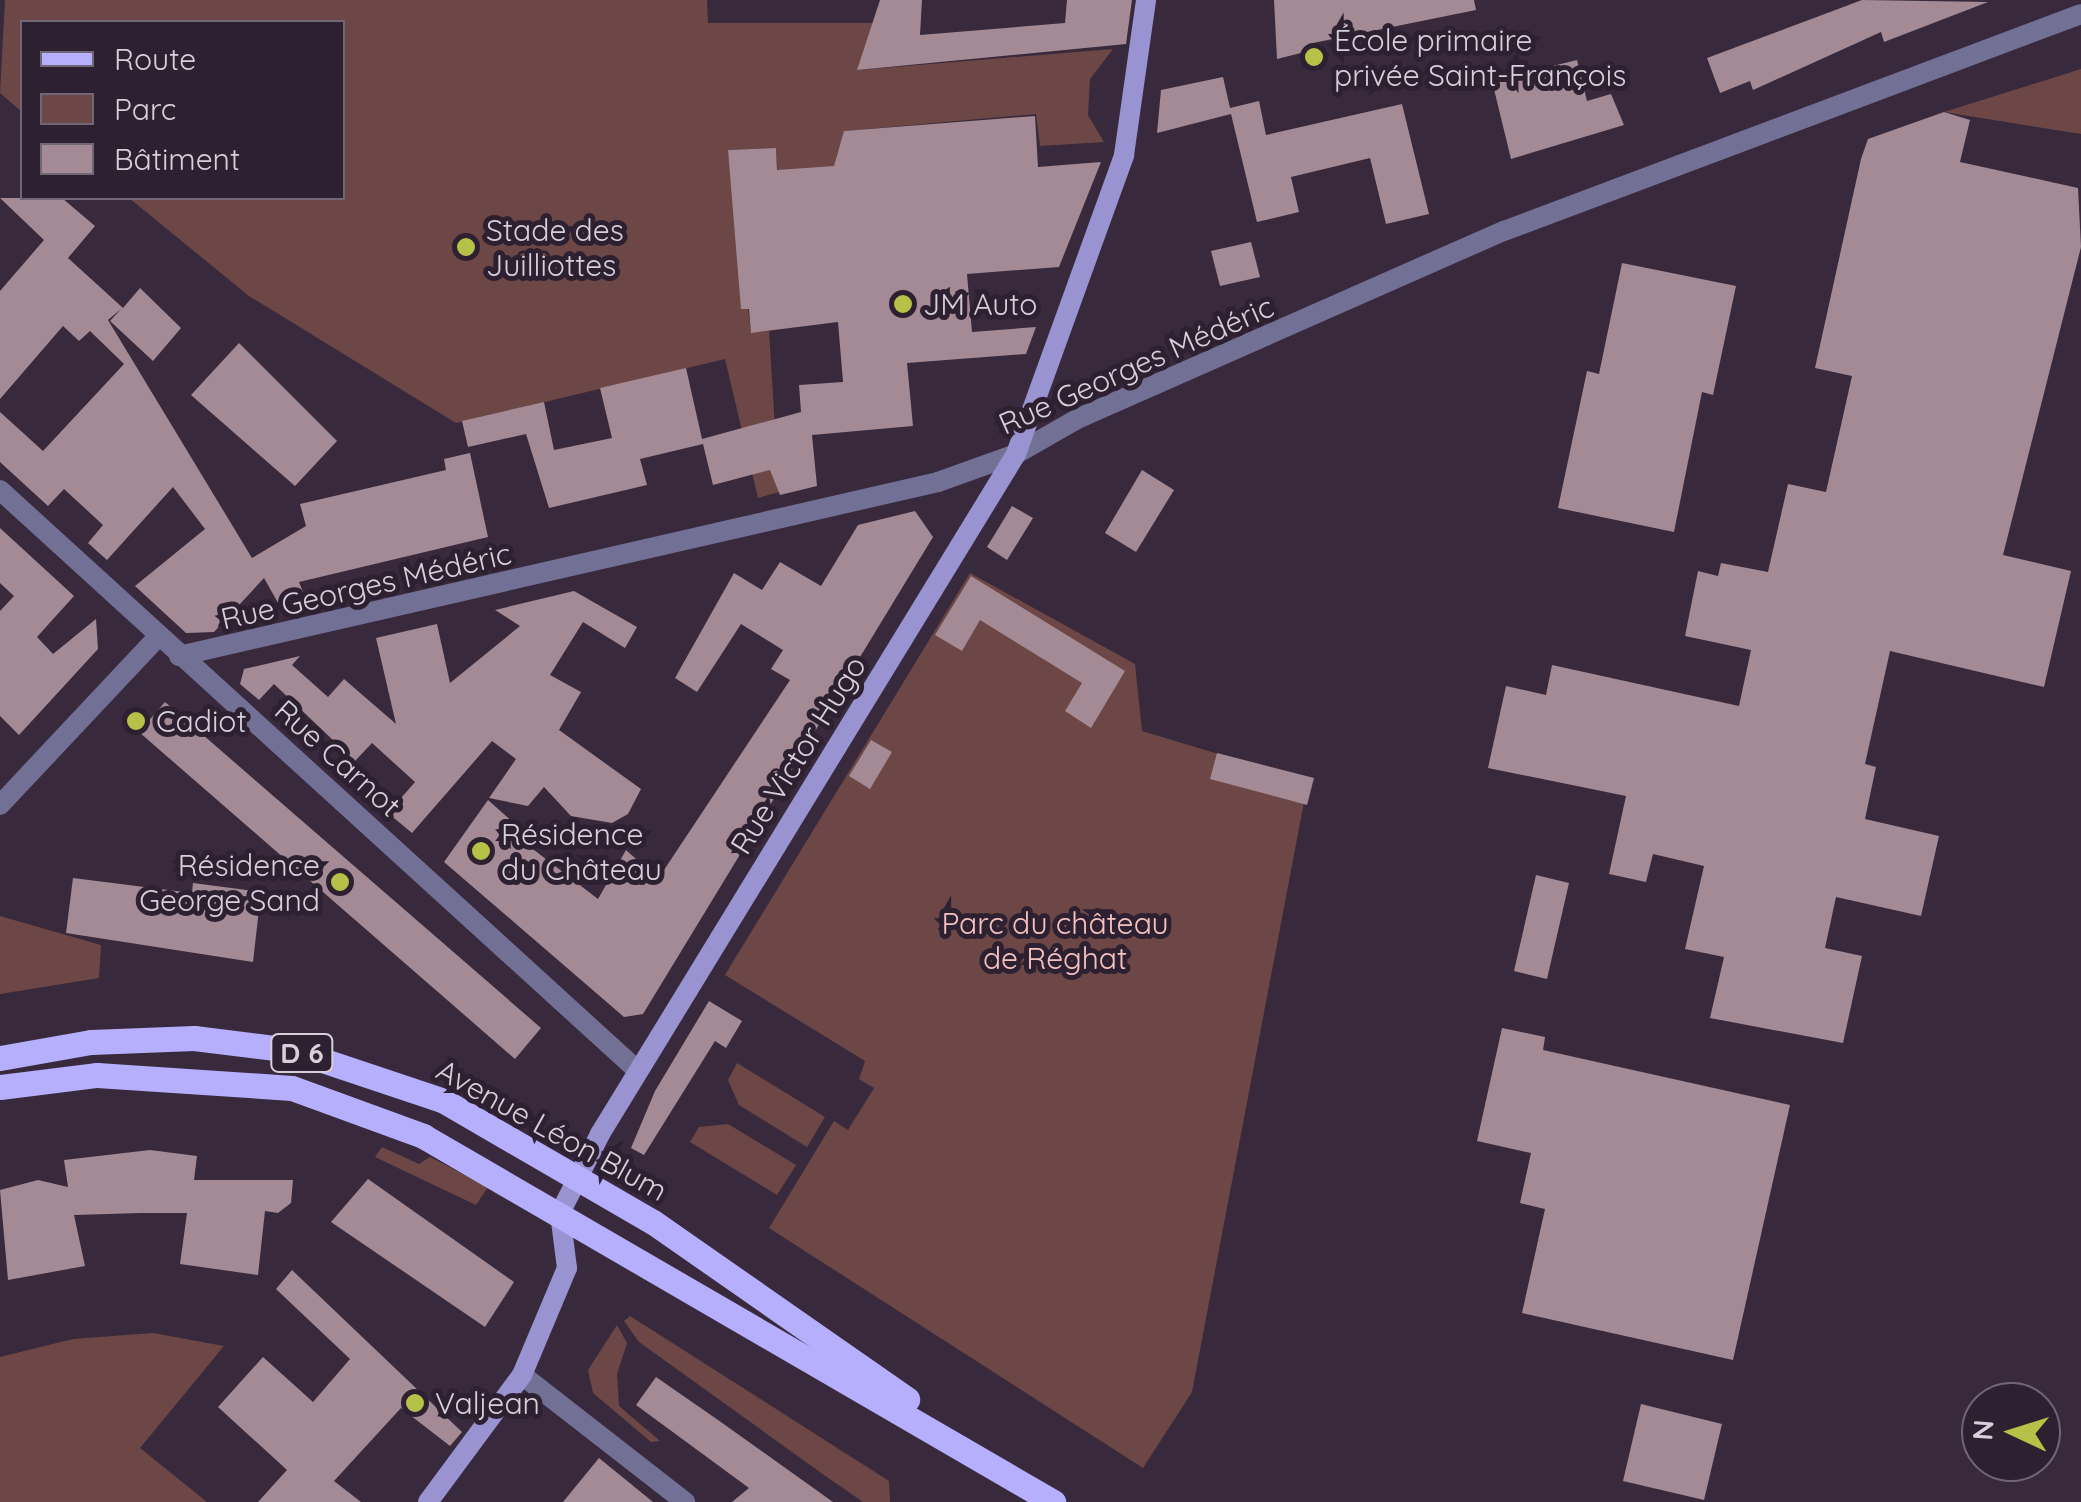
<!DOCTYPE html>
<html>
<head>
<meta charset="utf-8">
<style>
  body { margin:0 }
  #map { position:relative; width:2081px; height:1502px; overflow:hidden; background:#382a3c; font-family:Quicksand,sans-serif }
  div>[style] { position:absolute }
  .green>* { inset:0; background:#6c4746 }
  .building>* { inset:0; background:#a48a95 }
  .street>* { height:20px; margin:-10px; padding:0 10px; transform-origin:10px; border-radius:10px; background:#737096 }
  .secondary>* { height:20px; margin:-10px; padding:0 10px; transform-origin:10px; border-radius:10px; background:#9994d1 }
  .primary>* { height:25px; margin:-12.5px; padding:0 12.5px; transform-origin:12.5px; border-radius:12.5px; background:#b6affe }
  .dots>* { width:28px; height:28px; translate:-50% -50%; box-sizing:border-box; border:5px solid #2d2031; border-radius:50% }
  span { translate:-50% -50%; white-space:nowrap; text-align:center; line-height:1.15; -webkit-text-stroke:10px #2d2031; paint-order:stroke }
  .shield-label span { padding:2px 8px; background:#2d2031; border:2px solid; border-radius:8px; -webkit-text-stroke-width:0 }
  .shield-label { font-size:28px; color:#d7cfda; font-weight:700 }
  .poi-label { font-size:30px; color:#d7cfda }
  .left { translate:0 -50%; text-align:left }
  .right { translate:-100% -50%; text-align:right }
  .street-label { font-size:30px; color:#d7cfda }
  .park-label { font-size:30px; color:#f6c2c0 }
  .legend { position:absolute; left:20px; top:20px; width:325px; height:180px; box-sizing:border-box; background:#2d2031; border:2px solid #716675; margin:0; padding:12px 18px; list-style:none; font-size:30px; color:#d7cfda }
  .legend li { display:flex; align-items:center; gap:20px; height:50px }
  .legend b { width:50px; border:2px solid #716675 }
  .north { position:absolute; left:1961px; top:1382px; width:100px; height:100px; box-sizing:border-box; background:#2d2031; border:2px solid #716675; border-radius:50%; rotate:274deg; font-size:28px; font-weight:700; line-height:40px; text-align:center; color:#d7cfda }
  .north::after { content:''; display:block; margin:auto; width:35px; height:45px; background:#b6c148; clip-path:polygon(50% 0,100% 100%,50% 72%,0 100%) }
</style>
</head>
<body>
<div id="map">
  <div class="green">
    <i style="clip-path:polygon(5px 0,707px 0,708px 23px,873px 23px,858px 70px,1113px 49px,1090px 79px,1088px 115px,1104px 142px,1040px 146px,1036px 114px,845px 131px,834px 166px,779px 192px,776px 148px,728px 150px,751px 332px,769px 331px,779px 492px,758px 498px,725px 359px,456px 423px,249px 296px,129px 198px,342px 198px,342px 22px,22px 22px,22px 112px,0 93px)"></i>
    <i style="clip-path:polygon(2081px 69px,2081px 134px,1944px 112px)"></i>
    <i style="clip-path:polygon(970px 573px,1135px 664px,1142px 731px,1308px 781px,1192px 1392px,1143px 1468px,769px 1228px,834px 1121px,848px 1130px,874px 1088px,859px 1079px,865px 1061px,725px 975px)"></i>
    <i style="clip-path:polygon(0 916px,101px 945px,99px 978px,0 994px)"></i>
    <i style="clip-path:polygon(737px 1063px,825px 1117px,807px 1147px,739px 1105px,728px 1080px)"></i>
    <i style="clip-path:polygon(728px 1124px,796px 1165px,777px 1195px,690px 1142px,699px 1127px)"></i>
    <i style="clip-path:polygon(382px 1147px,419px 1164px,430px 1157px,488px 1187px,476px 1205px,375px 1157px)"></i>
    <i style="clip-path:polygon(630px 1316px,889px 1481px,890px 1502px,863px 1502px,824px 1475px,639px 1342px,624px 1321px)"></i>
    <i style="clip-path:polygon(617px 1325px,627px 1343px,617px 1374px,619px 1406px,660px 1441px,651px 1442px,593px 1393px,588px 1370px)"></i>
    <i style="clip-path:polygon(153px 1333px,224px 1346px,140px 1448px,207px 1502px,0 1502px,0 1357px,73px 1339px)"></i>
  </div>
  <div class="building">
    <i style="clip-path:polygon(880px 0,922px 0,920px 35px,1065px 23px,1067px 0,1132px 0,1126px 44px,857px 70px)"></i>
    <i style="clip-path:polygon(1274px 0,1474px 0,1476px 10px,1308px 44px,1309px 51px,1277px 59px)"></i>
    <i style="clip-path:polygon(1862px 0,1988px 2px,1884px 42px,1881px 32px,1753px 90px,1750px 81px,1720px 93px,1707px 58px)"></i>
    <i style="clip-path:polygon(1577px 60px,1587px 101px,1611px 94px,1624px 125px,1511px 159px,1492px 81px)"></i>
    <i style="clip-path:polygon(1223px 77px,1230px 108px,1259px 101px,1266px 135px,1402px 104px,1429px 214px,1386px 224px,1370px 158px,1291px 177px,1299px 212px,1257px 222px,1231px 114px,1157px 133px,1161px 90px)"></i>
    <i style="clip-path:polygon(1944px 112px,1970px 120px,1960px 162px,2078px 188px,2081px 247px,2003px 555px,2071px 571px,2044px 687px,1890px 651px,1865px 764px,1876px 767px,1865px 819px,1939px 836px,1921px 916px,1836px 897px,1825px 948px,1862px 956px,1843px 1043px,1710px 1018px,1724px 957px,1685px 949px,1704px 866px,1653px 854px,1646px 882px,1609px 874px,1626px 796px,1488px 768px,1506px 686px,1546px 695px,1552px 665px,1739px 706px,1751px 650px,1685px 636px,1698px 571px,1718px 576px,1721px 563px,1768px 572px,1788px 484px,1826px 492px,1852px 376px,1815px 368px,1861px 159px,1868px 139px)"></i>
    <i style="clip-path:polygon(1035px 116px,1038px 167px,1101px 162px,1059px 267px,967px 274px,972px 332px,1036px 327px,1026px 354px,907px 363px,913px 426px,812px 435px,817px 486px,780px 495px,770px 470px,713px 485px,703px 444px,640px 459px,647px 485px,549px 508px,526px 434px,468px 447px,462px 421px,544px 402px,554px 450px,612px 438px,600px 388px,686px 368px,702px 439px,801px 412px,799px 385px,843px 382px,838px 322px,751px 333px,749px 309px,741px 309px,728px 150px,776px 148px,777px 170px,834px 166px,844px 131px)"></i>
    <i style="clip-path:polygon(0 198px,62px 198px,95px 226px,68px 258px,123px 308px,140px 288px,181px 328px,153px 361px,110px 321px,121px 309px,108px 320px,252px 558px,306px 526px,300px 504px,446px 470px,444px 459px,470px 453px,488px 537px,299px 582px,308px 605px,282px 610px,264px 578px,214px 632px,186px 633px,135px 586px,205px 529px,173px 487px,107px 560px,88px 543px,103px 525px,64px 489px,48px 506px,0 462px,0 412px,43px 451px,124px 364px,90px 331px,79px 341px,63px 326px,0 399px,0 291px,44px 240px)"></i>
    <i style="clip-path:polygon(1251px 242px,1260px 277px,1220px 286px,1211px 251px)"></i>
    <i style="clip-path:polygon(1622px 263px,1736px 286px,1713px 395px,1702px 392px,1674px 532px,1558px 508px,1587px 371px,1599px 374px)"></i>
    <i style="clip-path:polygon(239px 343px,337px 441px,295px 486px,191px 395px)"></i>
    <i style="clip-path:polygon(1142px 470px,1174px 490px,1136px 552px,1105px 533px)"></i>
    <i style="clip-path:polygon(1012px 506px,1033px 518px,1007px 560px,987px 547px)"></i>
    <i style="clip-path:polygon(915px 511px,933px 537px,643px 1014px,624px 1017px,444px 862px,488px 800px,514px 823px,508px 830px,598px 899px,626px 850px,658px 879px,790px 680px,771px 669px,783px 650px,741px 624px,697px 692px,675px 678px,734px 573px,762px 590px,780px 562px,821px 586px,858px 525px)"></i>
    <i style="clip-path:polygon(0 528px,74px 596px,37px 637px,53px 654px,96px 619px,98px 649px,19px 735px,0 716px,0 611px,14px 596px,0 583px)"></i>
    <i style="clip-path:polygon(971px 576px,1125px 671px,1091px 728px,1065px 711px,1082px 683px,980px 620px,962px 651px,935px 635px)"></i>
    <i style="clip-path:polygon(574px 591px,637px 627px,625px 648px,583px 622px,550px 675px,581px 692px,559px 730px,641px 789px,628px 814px,612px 823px,571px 816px,544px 787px,528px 806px,489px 798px,516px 759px,492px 741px,412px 833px,388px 813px,415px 782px,372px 743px,355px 761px,274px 684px,259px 700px,240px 684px,244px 669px,300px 656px,292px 665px,328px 697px,344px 679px,396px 724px,376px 638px,437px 624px,450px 683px,520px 626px,495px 610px)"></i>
    <i style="clip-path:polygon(165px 702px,541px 1028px,515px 1059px,139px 732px)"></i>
    <i style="clip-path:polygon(871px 740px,892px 752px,870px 789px,849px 776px)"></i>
    <i style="clip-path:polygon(1217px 753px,1314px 778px,1307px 805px,1210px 779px)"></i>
    <i style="clip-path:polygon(1536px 875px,1569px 883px,1547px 979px,1514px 971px)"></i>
    <i style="clip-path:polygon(73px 878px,192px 893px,193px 883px,261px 892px,253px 962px,66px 933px)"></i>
    <i style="clip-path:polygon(709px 1001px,742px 1021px,726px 1048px,715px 1041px,644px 1155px,631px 1148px,655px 1091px)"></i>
    <i style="clip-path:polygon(1502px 1028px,1545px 1037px,1543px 1050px,1790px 1105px,1733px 1360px,1522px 1313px,1545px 1209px,1520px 1203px,1531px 1153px,1477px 1141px)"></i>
    <i style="clip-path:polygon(150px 1150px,197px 1156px,194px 1180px,293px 1180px,291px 1203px,278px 1213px,265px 1211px,258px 1275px,180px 1264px,187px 1213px,141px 1213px,74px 1215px,85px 1266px,8px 1280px,0 1190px,38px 1180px,68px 1187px,64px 1160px)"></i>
    <i style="clip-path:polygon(368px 1179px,514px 1282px,485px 1327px,331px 1222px)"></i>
    <i style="clip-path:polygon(292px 1270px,462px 1432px,450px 1446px,401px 1408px,334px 1481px,361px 1502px,258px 1502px,287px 1470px,218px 1407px,263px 1357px,313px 1402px,350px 1359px,276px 1289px)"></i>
    <i style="clip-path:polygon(656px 1377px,718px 1420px,833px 1502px,732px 1502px,749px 1488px,636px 1405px)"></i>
    <i style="clip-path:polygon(1641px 1404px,1722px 1424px,1704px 1500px,1623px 1481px)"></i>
    <i style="clip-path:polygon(599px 1458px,653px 1502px,563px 1502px)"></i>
  </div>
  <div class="street">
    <i style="left:0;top:490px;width:861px;rotate:42.32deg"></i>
    <i style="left:179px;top:656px;width:779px;rotate:-12.91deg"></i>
    <i style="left:938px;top:482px;width:83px;rotate:-19.7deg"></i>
    <i style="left:1016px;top:454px;width:70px;rotate:-29.8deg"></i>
    <i style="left:1077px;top:419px;width:467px;rotate:-23.8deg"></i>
    <i style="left:1504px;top:231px;width:616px;rotate:-20.61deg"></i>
    <i style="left:0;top:805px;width:229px;rotate:-46.8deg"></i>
    <i style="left:522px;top:1375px;width:207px;rotate:37.9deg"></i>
  </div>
  <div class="secondary">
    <i style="left:428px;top:1502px;width:158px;rotate:-53.5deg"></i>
    <i style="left:522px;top:1375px;width:116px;rotate:-67.2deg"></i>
    <i style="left:567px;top:1268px;width:55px;rotate:-97.3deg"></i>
    <i style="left:560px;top:1213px;width:89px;rotate:-63.1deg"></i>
    <i style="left:600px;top:1134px;width:797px;rotate:-58.54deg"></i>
    <i style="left:1016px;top:454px;width:318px;rotate:-70.1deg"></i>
    <i style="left:1124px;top:155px;width:157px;rotate:-81.9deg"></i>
  </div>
  <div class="primary">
    <i style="left:0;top:1058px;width:92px;rotate:-10deg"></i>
    <i style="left:91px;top:1042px;width:103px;rotate:-2.2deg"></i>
    <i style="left:194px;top:1038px;width:99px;rotate:7deg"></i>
    <i style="left:292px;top:1050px;width:160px;rotate:18.5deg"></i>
    <i style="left:444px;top:1101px;width:241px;rotate:30.1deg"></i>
    <i style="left:653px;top:1222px;width:310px;rotate:34.9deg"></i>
    <i style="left:0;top:1087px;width:98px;rotate:-7.1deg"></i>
    <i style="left:97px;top:1075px;width:195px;rotate:3.8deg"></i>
    <i style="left:292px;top:1088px;width:140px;rotate:20.1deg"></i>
    <i style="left:423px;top:1136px;width:729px;rotate:30.15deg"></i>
  </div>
  <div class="dots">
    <i style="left:1314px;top:57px;background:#b6c148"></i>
    <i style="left:466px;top:247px;background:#b6c148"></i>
    <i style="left:903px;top:304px;background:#b6c148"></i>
    <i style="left:136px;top:721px;background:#b6c148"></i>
    <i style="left:481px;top:851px;background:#b6c148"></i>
    <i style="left:340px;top:882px;background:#b6c148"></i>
    <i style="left:415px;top:1403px;background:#b6c148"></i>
  </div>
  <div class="shield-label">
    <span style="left:302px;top:1053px">D 6</span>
  </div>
  <div class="poi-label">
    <span class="left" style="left:1334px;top:57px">École primaire<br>privée Saint-François</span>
    <span class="left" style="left:486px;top:247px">Stade des<br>Juilliottes</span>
    <span class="left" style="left:923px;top:304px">JM Auto</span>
    <span class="left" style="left:156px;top:721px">Cadiot</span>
    <span class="left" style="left:501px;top:851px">Résidence<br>du Château</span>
    <span class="right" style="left:320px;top:882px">Résidence<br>George Sand</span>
    <span class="left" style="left:435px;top:1403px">Valjean</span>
  </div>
  <div class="street-label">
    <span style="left:1136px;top:365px;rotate:-24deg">Rue Georges Médéric</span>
    <span style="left:366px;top:586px;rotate:-13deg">Rue Georges Médéric</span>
    <span style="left:798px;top:755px;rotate:-58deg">Rue Victor Hugo</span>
    <span style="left:338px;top:758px;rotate:42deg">Rue Carnot</span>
    <span style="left:552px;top:1130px;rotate:29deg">Avenue Léon Blum</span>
  </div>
  <div class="park-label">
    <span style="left:1055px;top:940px">Parc du château<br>de Réghat</span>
  </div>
  <ul class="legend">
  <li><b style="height:12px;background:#b6affe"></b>Route</li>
  <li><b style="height:28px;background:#6c4746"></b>Parc</li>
  <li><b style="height:28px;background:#a48a95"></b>Bâtiment</li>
  </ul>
  <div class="north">N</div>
</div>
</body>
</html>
